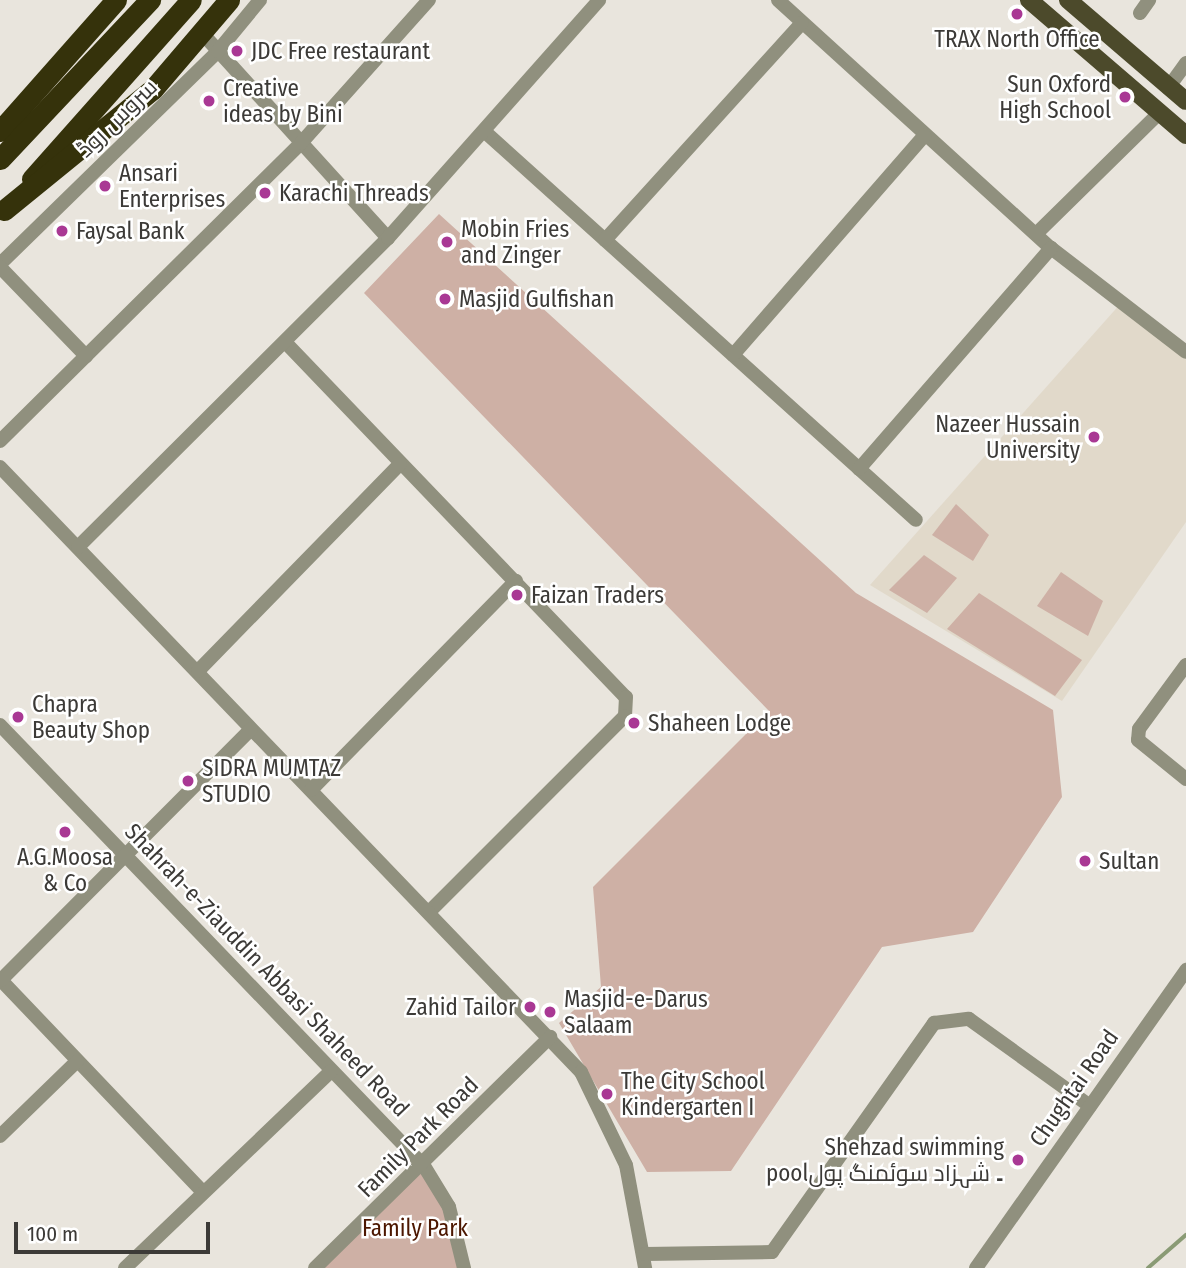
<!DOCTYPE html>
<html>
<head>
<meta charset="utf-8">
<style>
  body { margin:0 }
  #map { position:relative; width:1186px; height:1268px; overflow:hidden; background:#e9e5dd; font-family:"Fira Sans Condensed",Cairo,sans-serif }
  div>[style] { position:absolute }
  .built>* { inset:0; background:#e1d9ca }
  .green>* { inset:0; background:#ceb0a5 }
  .stream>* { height:3.5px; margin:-1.75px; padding:0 1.75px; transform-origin:1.75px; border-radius:1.75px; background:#8a9b75 }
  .minor>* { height:14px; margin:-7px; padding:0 7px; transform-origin:7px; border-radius:7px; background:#90907e }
  .major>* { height:18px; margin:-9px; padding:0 9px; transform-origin:9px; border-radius:9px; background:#4c4a2b }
  .highway>* { height:21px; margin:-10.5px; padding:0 10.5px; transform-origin:10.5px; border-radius:10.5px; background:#35320b }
  .dots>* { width:19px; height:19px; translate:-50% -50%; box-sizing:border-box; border:4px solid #fff; border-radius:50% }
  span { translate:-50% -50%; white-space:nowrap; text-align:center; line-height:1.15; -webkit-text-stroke:5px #fff; paint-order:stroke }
  .poi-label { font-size:23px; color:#3c3a37 }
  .left { translate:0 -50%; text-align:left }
  .right { translate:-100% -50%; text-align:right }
  .street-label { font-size:23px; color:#3c3a37 }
  .park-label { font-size:23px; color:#4c1701 }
  .scale { position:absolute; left:14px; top:1222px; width:196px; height:32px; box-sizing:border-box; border:4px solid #3c3a37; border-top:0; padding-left:9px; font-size:21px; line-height:24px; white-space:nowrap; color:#3c3a37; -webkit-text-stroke:5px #fff; paint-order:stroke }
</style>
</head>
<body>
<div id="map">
  <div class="built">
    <i style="clip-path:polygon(1122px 302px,1186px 352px,1186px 522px,1062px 701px,870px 585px)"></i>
  </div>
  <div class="green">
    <i style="clip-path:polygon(439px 214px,856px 593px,1053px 710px,1062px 797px,973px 932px,882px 947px,731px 1171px,647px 1172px,559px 1023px,601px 987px,593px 887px,769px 711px,364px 293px)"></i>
    <i style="clip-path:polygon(956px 504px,989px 535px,973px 561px,932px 535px)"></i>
    <i style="clip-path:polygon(924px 555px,957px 578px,927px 613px,889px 590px)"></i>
    <i style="clip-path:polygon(1061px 572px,1103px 601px,1088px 636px,1037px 606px)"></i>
    <i style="clip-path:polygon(979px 593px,1082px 660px,1055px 696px,947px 629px)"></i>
    <i style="clip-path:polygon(424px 1166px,449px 1207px,464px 1268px,315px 1268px)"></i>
  </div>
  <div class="stream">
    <i style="left:1148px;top:1268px;width:50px;rotate:-41deg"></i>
  </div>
  <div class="minor">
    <i style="left:778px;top:0;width:369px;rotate:42.3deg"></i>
    <i style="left:1051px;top:248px;width:170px;rotate:37.6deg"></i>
    <i style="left:1140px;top:13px;width:16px;rotate:-55deg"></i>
    <i style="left:202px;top:33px;width:277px;rotate:47.8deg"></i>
    <i style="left:1168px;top:88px;width:31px;rotate:-54deg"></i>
    <i style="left:484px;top:131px;width:581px;rotate:42deg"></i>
    <i style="left:1036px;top:234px;width:171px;rotate:-44.5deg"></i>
    <i style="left:605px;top:240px;width:293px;rotate:-47.8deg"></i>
    <i style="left:0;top:264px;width:305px;rotate:-44.3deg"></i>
    <i style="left:218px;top:51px;width:66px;rotate:-50.5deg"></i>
    <i style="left:0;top:267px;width:124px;rotate:46deg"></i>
    <i style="left:285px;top:342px;width:492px;rotate:46.2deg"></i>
    <i style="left:626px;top:697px;width:19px;rotate:93deg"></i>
    <i style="left:625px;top:716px;width:274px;rotate:135deg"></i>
    <i style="left:733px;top:355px;width:291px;rotate:-48.9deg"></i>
    <i style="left:0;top:441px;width:424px;rotate:-44.7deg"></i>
    <i style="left:301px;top:143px;width:192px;rotate:-48.2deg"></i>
    <i style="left:0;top:467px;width:839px;rotate:46.16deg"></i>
    <i style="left:581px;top:1072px;width:103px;rotate:64.2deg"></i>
    <i style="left:626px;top:1165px;width:105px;rotate:79.5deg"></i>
    <i style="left:859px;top:469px;width:293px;rotate:-49deg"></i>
    <i style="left:78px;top:547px;width:438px;rotate:-44.9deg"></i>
    <i style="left:388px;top:238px;width:318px;rotate:-48.4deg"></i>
    <i style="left:1186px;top:665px;width:79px;rotate:126.3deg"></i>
    <i style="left:1139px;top:729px;width:11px;rotate:95deg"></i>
    <i style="left:1138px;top:740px;width:62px;rotate:39.1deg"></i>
    <i style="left:198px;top:671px;width:289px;rotate:-45.7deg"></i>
    <i style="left:0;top:725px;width:612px;rotate:46.13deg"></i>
    <i style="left:424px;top:1166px;width:48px;rotate:58.6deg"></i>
    <i style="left:449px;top:1207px;width:63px;rotate:76.2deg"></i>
    <i style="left:311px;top:790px;width:293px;rotate:-45.6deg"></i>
    <i style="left:0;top:979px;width:294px;rotate:46.4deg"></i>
    <i style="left:1px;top:980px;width:354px;rotate:-45.1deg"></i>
    <i style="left:0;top:1136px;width:107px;rotate:-44.2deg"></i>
    <i style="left:645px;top:1254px;width:127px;rotate:-0.9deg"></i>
    <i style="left:772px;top:1252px;width:281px;rotate:-54.7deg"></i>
    <i style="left:934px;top:1023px;width:35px;rotate:-7deg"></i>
    <i style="left:969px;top:1019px;width:149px;rotate:35.7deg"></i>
    <i style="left:125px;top:1268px;width:285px;rotate:-43.7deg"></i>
    <i style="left:315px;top:1268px;width:330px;rotate:-44.5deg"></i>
    <i style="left:976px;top:1268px;width:365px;rotate:-54.8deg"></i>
  </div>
  <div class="major">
    <i style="left:1029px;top:0;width:207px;rotate:40.7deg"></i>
    <i style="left:1068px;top:0;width:155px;rotate:40.6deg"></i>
  </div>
  <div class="highway">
    <i style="left:0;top:131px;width:175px;rotate:-48.5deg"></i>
    <i style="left:0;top:159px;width:219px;rotate:-46.7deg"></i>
    <i style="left:32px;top:179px;width:239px;rotate:-48.4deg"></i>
    <i style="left:4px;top:210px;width:192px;rotate:-39.1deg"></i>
    <i style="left:153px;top:89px;width:117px;rotate:-49.5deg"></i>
  </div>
  <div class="dots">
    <i style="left:1017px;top:14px;background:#a93894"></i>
    <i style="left:237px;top:51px;background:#a93894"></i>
    <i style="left:1125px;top:97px;background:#a93894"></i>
    <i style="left:209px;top:101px;background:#a93894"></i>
    <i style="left:105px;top:186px;background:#a93894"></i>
    <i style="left:265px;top:193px;background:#a93894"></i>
    <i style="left:62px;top:231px;background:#a93894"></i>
    <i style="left:447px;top:242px;background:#a93894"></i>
    <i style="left:445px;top:299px;background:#a93894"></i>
    <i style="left:1094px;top:437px;background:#a93894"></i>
    <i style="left:517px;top:595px;background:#a93894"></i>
    <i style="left:18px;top:717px;background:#a93894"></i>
    <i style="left:634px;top:723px;background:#a93894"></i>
    <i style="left:188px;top:781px;background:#a93894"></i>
    <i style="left:65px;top:832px;background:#a93894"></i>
    <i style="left:1085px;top:861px;background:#a93894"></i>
    <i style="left:530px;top:1007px;background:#a93894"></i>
    <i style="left:550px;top:1012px;background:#a93894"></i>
    <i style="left:607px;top:1094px;background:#a93894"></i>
    <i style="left:1018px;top:1160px;background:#a93894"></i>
  </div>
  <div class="poi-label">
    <span style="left:1017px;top:39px">TRAX North Office</span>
    <span class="left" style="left:251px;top:51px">JDC Free restaurant</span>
    <span class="right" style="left:1111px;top:97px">Sun Oxford<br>High School</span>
    <span class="left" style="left:223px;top:101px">Creative<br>ideas by Bini</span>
    <span class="left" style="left:119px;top:186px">Ansari<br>Enterprises</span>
    <span class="left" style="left:279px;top:193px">Karachi Threads</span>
    <span class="left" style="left:461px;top:242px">Mobin Fries<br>and Zinger</span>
    <span class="left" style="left:76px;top:231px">Faysal Bank</span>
    <span class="left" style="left:459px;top:299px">Masjid Gulfishan</span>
    <span class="right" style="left:1080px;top:437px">Nazeer Hussain<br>University</span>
    <span class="left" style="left:531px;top:595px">Faizan Traders</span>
    <span class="left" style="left:32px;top:717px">Chapra<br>Beauty Shop</span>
    <span class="left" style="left:648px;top:723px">Shaheen Lodge</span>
    <span class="left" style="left:202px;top:781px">SIDRA MUMTAZ<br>STUDIO</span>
    <span style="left:65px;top:870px">A.G.Moosa<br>&amp; Co</span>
    <span class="left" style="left:1099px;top:861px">Sultan</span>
    <span class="left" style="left:564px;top:1012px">Masjid-e-Darus<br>Salaam</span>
    <span class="right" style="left:516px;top:1007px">Zahid Tailor</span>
    <span class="left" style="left:621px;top:1094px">The City School<br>Kindergarten I</span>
    <span class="right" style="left:1004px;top:1160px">Shehzad swimming<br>pool۔ شہزاد سوئمنگ پول</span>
  </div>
  <div class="street-label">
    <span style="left:117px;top:118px;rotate:-44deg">سروس روڈ</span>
    <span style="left:267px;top:970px;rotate:46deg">Shahrah-e-Ziauddin Abbasi Shaheed Road</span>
    <span style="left:1074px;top:1088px;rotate:-55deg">Chughtai Road</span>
    <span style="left:418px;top:1137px;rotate:-45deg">Family Park Road</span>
  </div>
  <div class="park-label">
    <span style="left:415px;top:1228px">Family Park</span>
  </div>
  <div class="scale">100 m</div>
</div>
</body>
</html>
